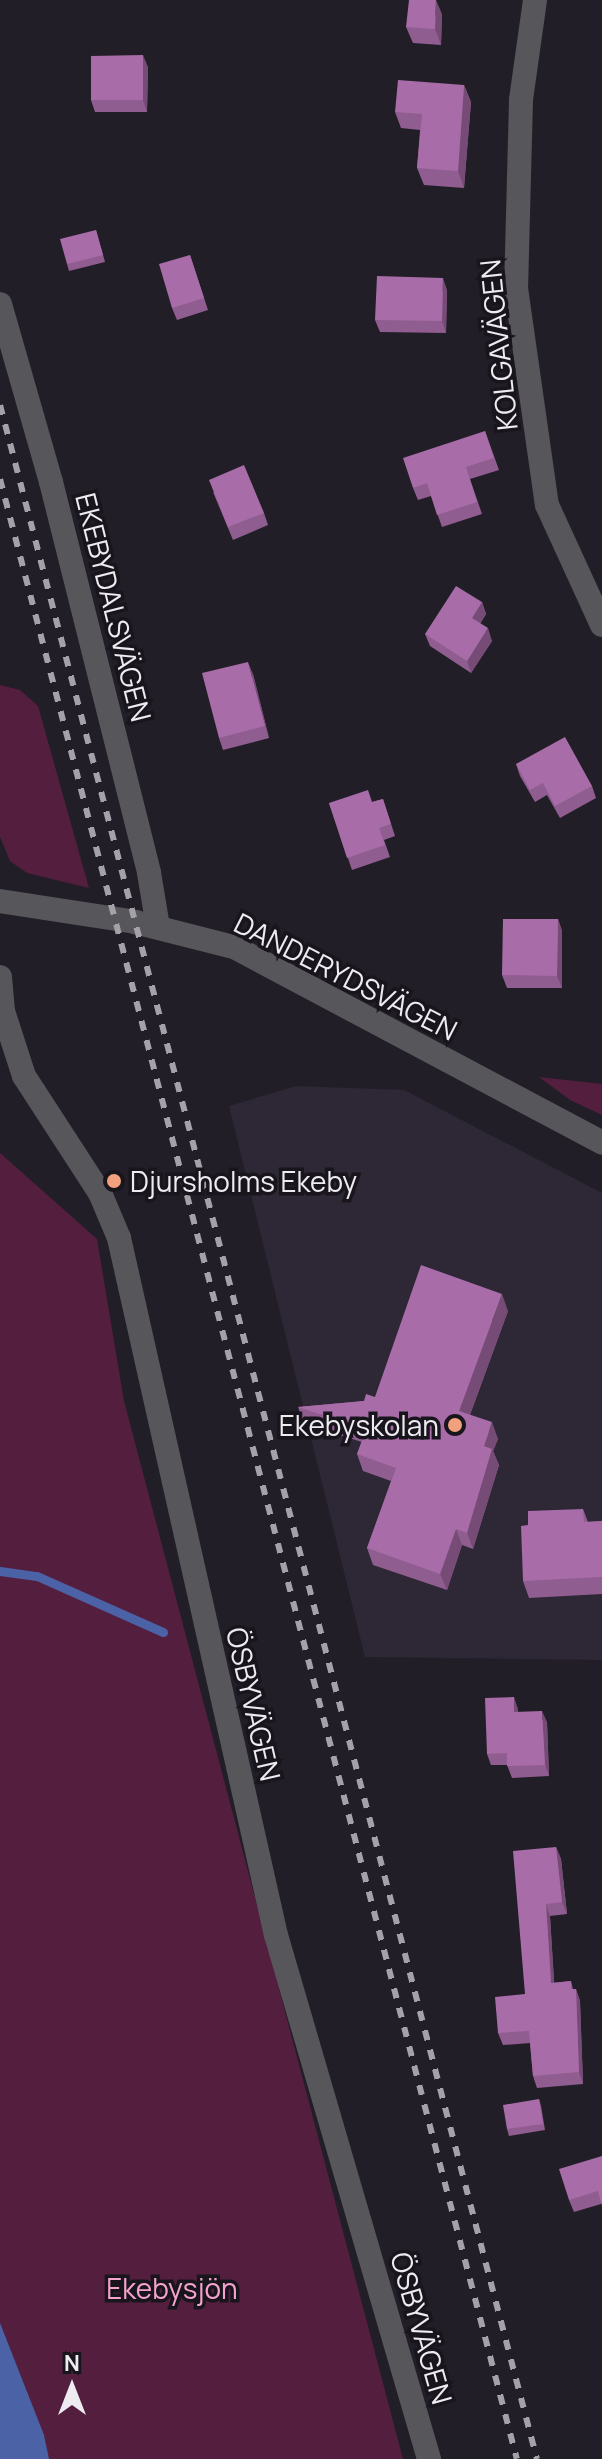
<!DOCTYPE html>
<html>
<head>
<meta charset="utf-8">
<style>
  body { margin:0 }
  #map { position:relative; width:602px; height:2459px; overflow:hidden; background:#221e27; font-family:Manrope,sans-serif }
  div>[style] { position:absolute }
  .built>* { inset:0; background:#2e2735 }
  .green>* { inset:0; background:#541e3e }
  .water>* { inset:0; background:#4c62a6 }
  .stream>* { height:9px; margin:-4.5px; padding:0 4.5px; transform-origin:4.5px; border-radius:4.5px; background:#4c62a6 }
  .minor>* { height:24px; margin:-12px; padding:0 12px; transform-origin:12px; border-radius:12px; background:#56565b }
  .rail>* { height:6px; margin-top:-3px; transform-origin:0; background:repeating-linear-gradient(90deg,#a4a1a8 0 10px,transparent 0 20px) }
  .wall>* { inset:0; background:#905d90 }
  .shaded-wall>* { inset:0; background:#764c76 }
  .building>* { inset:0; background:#a86ca8 }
  .dots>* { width:22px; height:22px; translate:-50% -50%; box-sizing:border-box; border:4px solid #19151d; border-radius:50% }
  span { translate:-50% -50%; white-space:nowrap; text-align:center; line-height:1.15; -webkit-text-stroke:7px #19151d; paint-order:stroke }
  .street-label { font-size:28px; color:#eeebf1 }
  .poi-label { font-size:28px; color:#eeebf1 }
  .left { translate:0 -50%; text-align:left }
  .right { translate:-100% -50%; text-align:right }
  .park-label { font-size:28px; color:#f5a2ce }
  .north { position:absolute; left:32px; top:2347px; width:80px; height:80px; -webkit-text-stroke:6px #19151d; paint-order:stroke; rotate:0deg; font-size:22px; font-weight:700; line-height:32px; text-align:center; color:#eeebf1 }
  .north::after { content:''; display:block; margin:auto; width:28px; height:36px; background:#eeebf1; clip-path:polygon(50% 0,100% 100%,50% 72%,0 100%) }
</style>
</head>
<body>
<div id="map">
  <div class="built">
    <i style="clip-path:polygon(296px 1086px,404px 1090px,602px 1193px,602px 1660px,365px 1657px,229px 1106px)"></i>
  </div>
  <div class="green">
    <i style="clip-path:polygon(0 685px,20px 690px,38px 706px,89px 888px,27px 873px,10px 861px,0 837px)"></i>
    <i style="clip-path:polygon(539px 1077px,602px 1084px,602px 1115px,570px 1100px)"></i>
    <i style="clip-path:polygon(0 1153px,97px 1239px,124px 1401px,403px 2459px,0 2459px)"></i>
  </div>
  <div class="water">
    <i style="clip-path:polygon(0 2323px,44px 2435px,49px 2459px,0 2459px)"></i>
  </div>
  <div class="stream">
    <i style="left:0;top:1571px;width:37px;rotate:8deg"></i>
    <i style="left:37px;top:1576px;width:138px;rotate:24deg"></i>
  </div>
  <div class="minor">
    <i style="left:535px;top:0;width:101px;rotate:98deg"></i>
    <i style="left:521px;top:100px;width:188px;rotate:91.5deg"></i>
    <i style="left:516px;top:288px;width:219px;rotate:81.9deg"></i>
    <i style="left:547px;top:505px;width:132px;rotate:65.4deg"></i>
    <i style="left:0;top:304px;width:185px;rotate:74deg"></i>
    <i style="left:51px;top:482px;width:403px;rotate:75.9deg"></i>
    <i style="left:149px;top:873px;width:55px;rotate:80.5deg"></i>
    <i style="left:0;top:901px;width:137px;rotate:8.8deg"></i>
    <i style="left:135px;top:922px;width:102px;rotate:14.2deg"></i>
    <i style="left:234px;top:947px;width:417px;rotate:28deg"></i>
    <i style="left:0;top:977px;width:34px;rotate:85deg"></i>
    <i style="left:3px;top:1011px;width:68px;rotate:72.1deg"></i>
    <i style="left:24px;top:1076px;width:140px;rotate:57deg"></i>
    <i style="left:100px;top:1193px;width:49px;rotate:67.1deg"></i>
    <i style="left:119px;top:1238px;width:714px;rotate:77.31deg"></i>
    <i style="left:276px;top:1935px;width:546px;rotate:73.72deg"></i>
  </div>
  <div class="rail">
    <i style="left:0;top:405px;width:2123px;rotate:75.35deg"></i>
    <i style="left:0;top:479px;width:2046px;rotate:75.37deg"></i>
  </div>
  <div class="wall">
    <i style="clip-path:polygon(442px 14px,441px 45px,413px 43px,406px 27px)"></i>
    <i style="clip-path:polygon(148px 67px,147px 112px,95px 112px,91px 100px)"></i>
    <i style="clip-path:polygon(464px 85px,471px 102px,464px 188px,424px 185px,417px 168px,420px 130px,401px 128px,395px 112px)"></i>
    <i style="clip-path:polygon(96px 230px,105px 262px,69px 271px,67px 264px)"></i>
    <i style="clip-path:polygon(190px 255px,208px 310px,177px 320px,172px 308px)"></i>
    <i style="clip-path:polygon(447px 290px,446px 333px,380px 332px,375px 320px)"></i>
    <i style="clip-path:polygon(485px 431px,499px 470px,470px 479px,482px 514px,442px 527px,431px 496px,418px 500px,413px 488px)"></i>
    <i style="clip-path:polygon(213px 492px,264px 513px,268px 525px,233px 540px)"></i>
    <i style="clip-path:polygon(482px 602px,486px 614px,480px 624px,492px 641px,471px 673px,430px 646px,425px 634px)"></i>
    <i style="clip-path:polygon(253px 674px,269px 738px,223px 750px,219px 738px)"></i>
    <i style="clip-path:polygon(516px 764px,592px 786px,596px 798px,560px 818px,547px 795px,535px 802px,520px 776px)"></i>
    <i style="clip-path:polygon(383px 799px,395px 836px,384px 840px,390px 857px,352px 870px,329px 803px,372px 802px)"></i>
    <i style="clip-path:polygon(558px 919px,562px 931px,562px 988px,507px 988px,502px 975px)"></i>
    <i style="clip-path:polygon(508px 1311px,470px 1415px,498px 1439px,493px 1451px,499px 1465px,473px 1549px,462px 1545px,447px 1590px,373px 1565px,367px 1548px,391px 1481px,363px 1471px,357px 1454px,362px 1442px,304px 1424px,298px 1407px,364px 1401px,375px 1397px)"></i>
    <i style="clip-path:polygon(583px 1509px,588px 1522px,602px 1521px,602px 1594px,529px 1598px,523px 1581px,528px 1525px)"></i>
    <i style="clip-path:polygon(518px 1709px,518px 1712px,547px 1722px,549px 1776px,512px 1778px,507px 1765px,491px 1765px,487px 1754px)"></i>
    <i style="clip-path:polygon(556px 1847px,561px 1859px,567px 1914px,550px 1916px,554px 1983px,571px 1981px,573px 1989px,576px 1989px,580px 2001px,583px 2084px,537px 2088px,533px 2076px,530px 2043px,503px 2045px,498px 2033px,525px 1994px)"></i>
    <i style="clip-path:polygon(539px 2099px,541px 2106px,545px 2130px,509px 2136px,507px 2129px)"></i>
    <i style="clip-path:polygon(602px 2156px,601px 2204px,574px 2212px,569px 2200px)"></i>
  </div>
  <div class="shaded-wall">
    <i style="clip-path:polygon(436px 0,442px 14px,441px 45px,435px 29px)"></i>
    <i style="clip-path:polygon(143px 55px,148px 67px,147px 112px,143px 100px)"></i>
    <i style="clip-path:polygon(464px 85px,471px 102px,464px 188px,458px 171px)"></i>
    <i style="clip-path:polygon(443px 278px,447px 290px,446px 333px,442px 321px)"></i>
    <i style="clip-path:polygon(482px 602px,486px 614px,476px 630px,472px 618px)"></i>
    <i style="clip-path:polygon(488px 628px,492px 641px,471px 673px,467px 661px)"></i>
    <i style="clip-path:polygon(248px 662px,253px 674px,269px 738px,265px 726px)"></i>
    <i style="clip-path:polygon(558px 919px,562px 931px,562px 988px,557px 976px)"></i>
    <i style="clip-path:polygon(502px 1294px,508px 1311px,465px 1428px,459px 1411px)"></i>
    <i style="clip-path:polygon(492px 1422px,498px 1439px,493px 1451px,499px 1465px,473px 1549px,467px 1533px,484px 1446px)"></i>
    <i style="clip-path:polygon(456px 1529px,462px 1545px,447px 1590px,440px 1574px)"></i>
    <i style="clip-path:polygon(514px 1697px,518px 1709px,518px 1723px,514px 1712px)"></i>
    <i style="clip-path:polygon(542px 1711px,547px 1722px,549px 1776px,545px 1765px)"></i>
    <i style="clip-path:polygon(556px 1847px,561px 1859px,567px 1914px,562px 1902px)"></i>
    <i style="clip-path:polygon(546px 1904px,550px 1916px,555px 1995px,551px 1983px)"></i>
    <i style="clip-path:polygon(576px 1989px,580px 2001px,583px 2084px,579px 2072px)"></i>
  </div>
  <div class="building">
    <i style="clip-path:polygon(409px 0,436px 0,435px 29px,406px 27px)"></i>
    <i style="clip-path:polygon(143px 55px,143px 100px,91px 100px,91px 56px)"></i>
    <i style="clip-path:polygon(398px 80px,464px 85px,458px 171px,417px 168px,422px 114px,395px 112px)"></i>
    <i style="clip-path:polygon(96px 230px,103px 255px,67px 264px,60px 239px)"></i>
    <i style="clip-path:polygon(190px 255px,204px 298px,172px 308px,159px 264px)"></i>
    <i style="clip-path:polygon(377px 276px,443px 278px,442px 321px,375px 320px)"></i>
    <i style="clip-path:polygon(485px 431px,494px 458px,466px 467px,477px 502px,437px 515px,427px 483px,413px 488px,403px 458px)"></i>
    <i style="clip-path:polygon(244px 465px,264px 513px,228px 527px,209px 480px)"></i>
    <i style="clip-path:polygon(456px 586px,482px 602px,472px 618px,488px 628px,467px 661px,425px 634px)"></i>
    <i style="clip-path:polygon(248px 662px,265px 726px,219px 738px,202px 673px)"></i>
    <i style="clip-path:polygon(565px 737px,592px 786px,555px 806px,543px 783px,530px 790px,516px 764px)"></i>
    <i style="clip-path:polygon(368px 790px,372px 802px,383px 799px,391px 824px,379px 828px,385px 845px,347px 858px,329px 803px)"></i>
    <i style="clip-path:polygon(503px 919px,558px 919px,557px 976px,502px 975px)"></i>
    <i style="clip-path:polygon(421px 1265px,502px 1294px,459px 1411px,492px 1422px,484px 1446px,492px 1449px,467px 1533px,456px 1529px,440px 1574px,367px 1548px,396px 1468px,357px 1454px,366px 1429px,298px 1407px,364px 1401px,366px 1394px,375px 1397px)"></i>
    <i style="clip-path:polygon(583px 1509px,584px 1522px,602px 1521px,602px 1577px,523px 1581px,521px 1526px,528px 1525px,528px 1511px)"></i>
    <i style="clip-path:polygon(514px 1697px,514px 1712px,542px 1711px,545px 1765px,507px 1766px,507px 1753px,487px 1754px,485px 1698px)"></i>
    <i style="clip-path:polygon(556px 1847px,562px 1902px,546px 1904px,551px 1983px,571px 1981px,571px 1989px,576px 1989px,579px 2072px,533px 2076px,529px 2031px,498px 2033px,495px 1997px,525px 1994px,513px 1851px)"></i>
    <i style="clip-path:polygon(539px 2099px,543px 2124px,507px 2129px,503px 2105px)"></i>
    <i style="clip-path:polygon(602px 2156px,602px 2206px,598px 2191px,569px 2200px,559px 2169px)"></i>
  </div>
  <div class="dots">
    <i style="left:114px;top:1181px;background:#f1a17d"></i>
    <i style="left:455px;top:1425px;background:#f1a17d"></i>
  </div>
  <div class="street-label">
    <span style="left:498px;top:345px;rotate:-96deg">KOLGAVÄGEN</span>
    <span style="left:114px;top:607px;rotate:76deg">EKEBYDALSVÄGEN</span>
    <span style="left:346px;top:976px;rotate:27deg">DANDERYDSVÄGEN</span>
    <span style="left:254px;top:1704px;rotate:77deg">ÖSBYVÄGEN</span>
    <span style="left:422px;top:2328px;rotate:74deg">ÖSBYVÄGEN</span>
  </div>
  <div class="poi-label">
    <span class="left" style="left:130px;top:1181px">Djursholms Ekeby</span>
    <span class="right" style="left:439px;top:1425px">Ekebyskolan</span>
  </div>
  <div class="park-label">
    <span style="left:172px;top:2288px">Ekebysjön</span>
  </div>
  <div class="north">N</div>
</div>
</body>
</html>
